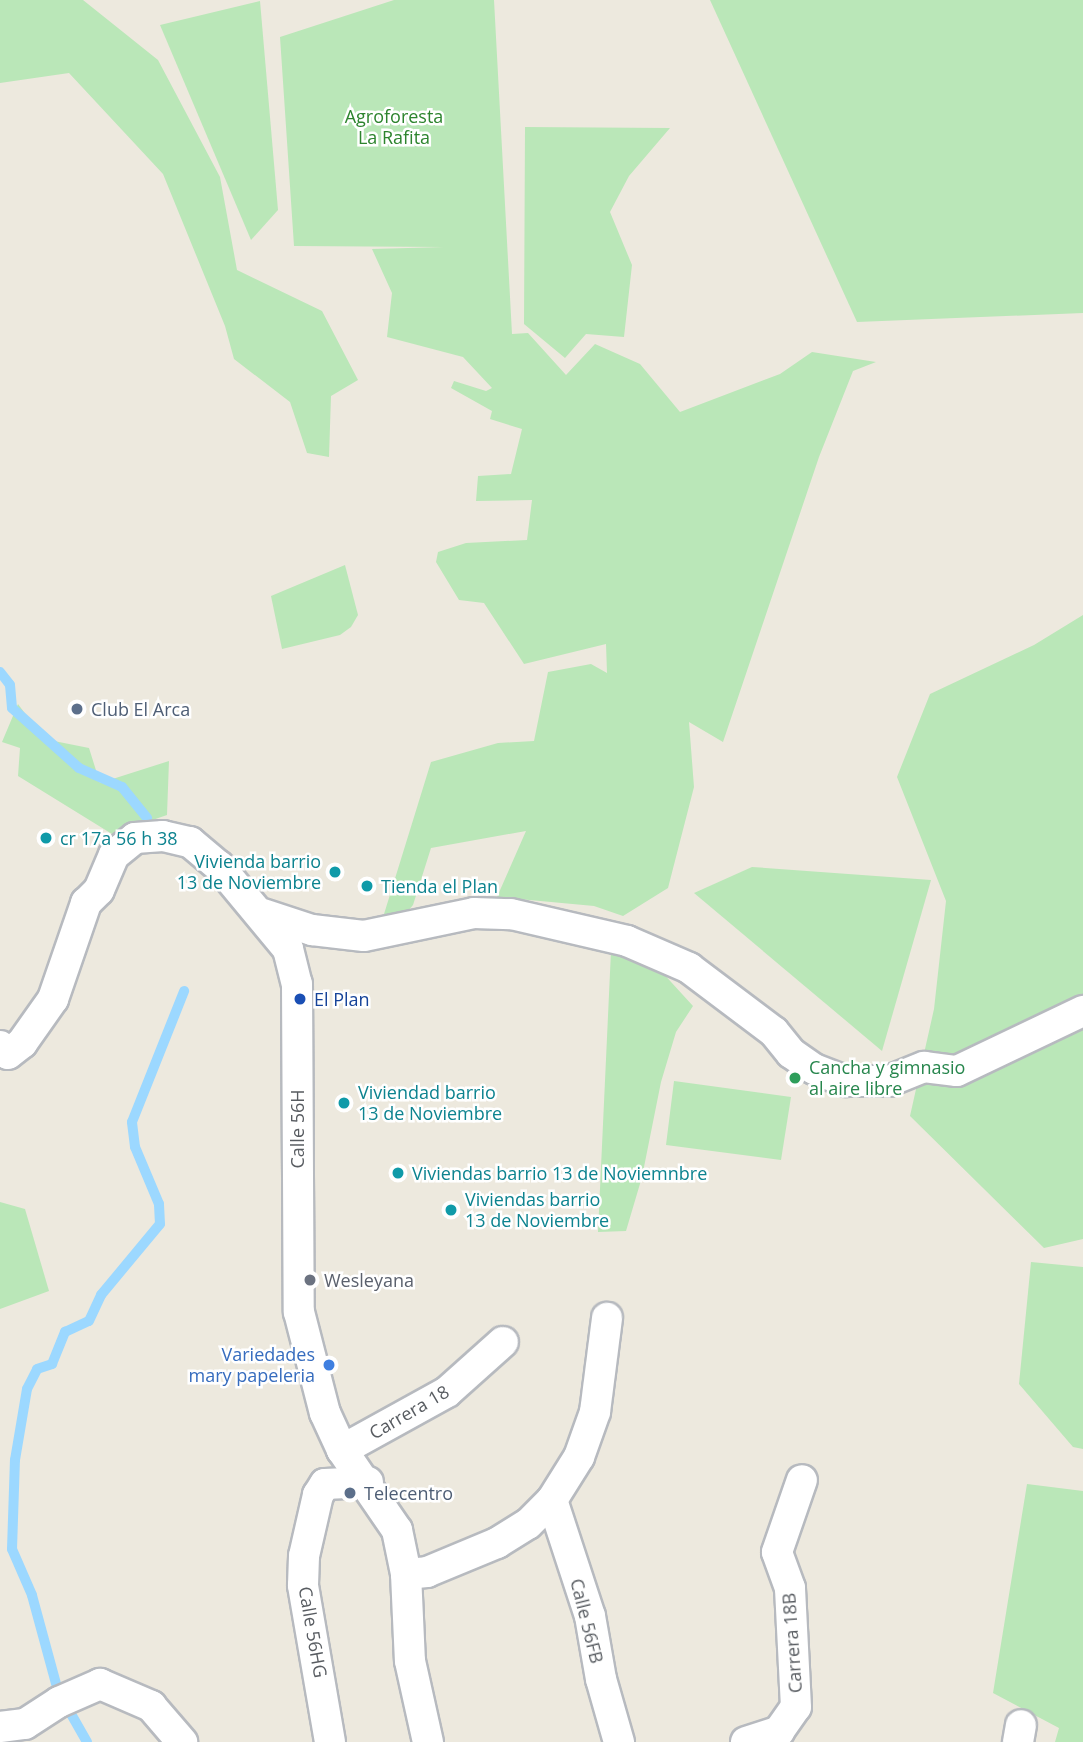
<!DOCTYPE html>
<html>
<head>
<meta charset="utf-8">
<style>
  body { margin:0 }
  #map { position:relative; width:1083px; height:1742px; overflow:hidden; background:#ede9de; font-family:"Open Sans",sans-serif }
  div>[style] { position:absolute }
  .green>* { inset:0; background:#bae7b8 }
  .stream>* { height:10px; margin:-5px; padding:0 5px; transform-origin:5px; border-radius:5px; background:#9cd8ff }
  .roads { filter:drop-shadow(2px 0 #b7babf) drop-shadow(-2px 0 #b7babf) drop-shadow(0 2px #b7babf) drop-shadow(0 -2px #b7babf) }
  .minor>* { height:30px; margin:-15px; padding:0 15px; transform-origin:15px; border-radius:15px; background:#fff }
  .dots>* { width:19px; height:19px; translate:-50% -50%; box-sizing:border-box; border:4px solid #fff; border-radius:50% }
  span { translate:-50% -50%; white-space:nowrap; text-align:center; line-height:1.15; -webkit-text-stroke:5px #fff; paint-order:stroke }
  .park-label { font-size:18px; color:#2d842e }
  .service-label { font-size:18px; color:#4e5e75 }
  .left { translate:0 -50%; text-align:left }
  .culture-label { font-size:18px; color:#0d838f }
  .right { translate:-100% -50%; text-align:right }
  .transit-label { font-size:18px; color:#164399 }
  .leisure-label { font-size:18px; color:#27864d }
  .street-label { font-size:18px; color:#585c61 }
  .worship-label { font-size:18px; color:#5b616d }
  .shop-label { font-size:18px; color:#366cbe }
</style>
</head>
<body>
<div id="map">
  <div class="green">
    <i style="clip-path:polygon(0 0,83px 0,158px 60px,220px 177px,237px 270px,322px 311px,358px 380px,331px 396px,329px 457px,307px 453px,290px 402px,234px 359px,225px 326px,163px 174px,69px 73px,0 83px)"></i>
    <i style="clip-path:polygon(394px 0,494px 0,512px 334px,528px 333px,566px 375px,595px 344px,640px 364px,680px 412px,780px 374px,812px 352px,876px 362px,853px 371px,819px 457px,723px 742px,689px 722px,694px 787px,668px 888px,623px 916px,594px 906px,497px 897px,526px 831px,431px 848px,413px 905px,401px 919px,380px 927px,431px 762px,498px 743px,534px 741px,548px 672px,591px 664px,607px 673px,606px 644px,524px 664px,484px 603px,459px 600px,436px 562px,438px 552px,466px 543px,527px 540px,532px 500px,476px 501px,478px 476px,511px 474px,522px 429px,490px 419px,492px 411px,451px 388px,454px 381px,486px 391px,492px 388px,463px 357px,387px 337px,392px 293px,372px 249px,444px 247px,294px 246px,280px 37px)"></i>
    <i style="clip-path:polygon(710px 0,1083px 0,1083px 313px,857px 322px)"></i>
    <i style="clip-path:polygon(260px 1px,278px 210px,251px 240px,160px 25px)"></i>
    <i style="clip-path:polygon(525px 127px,670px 128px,629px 176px,610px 212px,632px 265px,624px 337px,586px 334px,565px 358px,524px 324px)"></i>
    <i style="clip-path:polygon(345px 565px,358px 615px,351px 627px,340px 635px,282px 649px,271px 596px)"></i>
    <i style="clip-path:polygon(1083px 615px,1083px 1239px,1044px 1248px,910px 1116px,934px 1009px,946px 901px,897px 777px,930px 694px,1034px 645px)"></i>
    <i style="clip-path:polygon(18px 704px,44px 739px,89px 748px,100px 783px,169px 761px,167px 815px,112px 834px,18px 776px,20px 748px,2px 742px)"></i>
    <i style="clip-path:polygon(752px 867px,931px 880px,882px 1051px,694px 893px)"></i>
    <i style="clip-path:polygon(611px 951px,661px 971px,693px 1006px,676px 1032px,661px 1082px,642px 1177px,626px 1231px,598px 1232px)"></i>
    <i style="clip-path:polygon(674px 1081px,791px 1097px,781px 1160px,666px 1145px)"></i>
    <i style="clip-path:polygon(0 1202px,25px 1209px,49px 1291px,0 1309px)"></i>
    <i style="clip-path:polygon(1031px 1262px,1083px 1267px,1083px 1449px,1073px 1447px,1019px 1384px)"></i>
    <i style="clip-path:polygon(1027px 1484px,1083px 1491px,1083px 1742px,1055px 1742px,1059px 1728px,993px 1693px)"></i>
  </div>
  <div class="stream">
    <i style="left:0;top:672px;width:16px;rotate:52deg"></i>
    <i style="left:10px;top:685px;width:23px;rotate:85deg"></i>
    <i style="left:12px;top:708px;width:90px;rotate:41.8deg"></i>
    <i style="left:79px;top:768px;width:47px;rotate:23.8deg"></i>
    <i style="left:122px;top:787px;width:40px;rotate:51deg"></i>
    <i style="left:87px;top:1742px;width:59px;rotate:-119.6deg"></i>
    <i style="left:58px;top:1691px;width:99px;rotate:-105.2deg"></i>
    <i style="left:32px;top:1595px;width:50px;rotate:-113.5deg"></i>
    <i style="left:12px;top:1549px;width:89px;rotate:-88.1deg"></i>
    <i style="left:15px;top:1460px;width:72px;rotate:-80.4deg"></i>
    <i style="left:27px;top:1389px;width:22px;rotate:-63deg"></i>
    <i style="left:37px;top:1369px;width:16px;rotate:-18deg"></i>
    <i style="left:52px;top:1364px;width:35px;rotate:-68deg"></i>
    <i style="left:65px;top:1332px;width:26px;rotate:-25deg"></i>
    <i style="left:89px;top:1321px;width:29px;rotate:-65deg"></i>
    <i style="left:101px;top:1295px;width:92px;rotate:-50.3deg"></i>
    <i style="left:160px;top:1224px;width:20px;rotate:-93deg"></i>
    <i style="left:159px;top:1204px;width:62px;rotate:-112.8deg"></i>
    <i style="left:135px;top:1147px;width:25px;rotate:-97deg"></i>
    <i style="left:132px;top:1122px;width:141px;rotate:-68.3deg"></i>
  </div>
  <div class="roads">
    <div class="minor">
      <i style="left:263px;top:914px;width:52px;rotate:18.1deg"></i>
      <i style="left:312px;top:930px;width:52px;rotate:6.6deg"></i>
      <i style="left:364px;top:936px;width:112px;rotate:-11.8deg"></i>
      <i style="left:474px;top:913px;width:37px;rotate:2deg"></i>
      <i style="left:511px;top:914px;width:119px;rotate:13.1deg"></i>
      <i style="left:627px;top:941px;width:68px;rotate:23.5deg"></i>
      <i style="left:689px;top:968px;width:106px;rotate:37deg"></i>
      <i style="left:774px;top:1032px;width:27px;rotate:51deg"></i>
      <i style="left:791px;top:1053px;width:28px;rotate:35deg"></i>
      <i style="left:814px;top:1069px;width:34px;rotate:21deg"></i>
      <i style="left:846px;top:1081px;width:43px"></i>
      <i style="left:889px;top:1081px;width:38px;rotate:-22deg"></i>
      <i style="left:924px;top:1067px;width:33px;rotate:7deg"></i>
      <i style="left:957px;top:1071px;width:140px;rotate:-25.5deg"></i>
      <i style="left:0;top:1046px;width:11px;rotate:45deg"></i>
      <i style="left:8px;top:1054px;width:18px;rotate:-38deg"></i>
      <i style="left:22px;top:1043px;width:54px;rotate:-54.8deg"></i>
      <i style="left:53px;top:999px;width:102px;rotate:-71deg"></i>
      <i style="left:86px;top:903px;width:18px;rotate:-45deg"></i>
      <i style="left:99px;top:890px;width:38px;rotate:-67deg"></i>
      <i style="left:114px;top:855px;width:27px;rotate:-39deg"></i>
      <i style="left:135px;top:838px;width:28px;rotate:-4deg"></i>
      <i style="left:163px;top:836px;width:28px;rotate:13deg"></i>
      <i style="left:190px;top:842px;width:38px;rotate:40deg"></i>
      <i style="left:219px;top:866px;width:108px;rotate:50.3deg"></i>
      <i style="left:288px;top:949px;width:36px;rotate:76deg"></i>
      <i style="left:297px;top:984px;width:328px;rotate:89.7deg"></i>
      <i style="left:299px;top:1312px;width:104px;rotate:75.6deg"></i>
      <i style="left:325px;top:1413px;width:41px;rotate:65.3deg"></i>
      <i style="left:342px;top:1450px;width:97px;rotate:55.5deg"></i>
      <i style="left:397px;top:1530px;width:45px;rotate:78.4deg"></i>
      <i style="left:406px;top:1574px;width:87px;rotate:87.4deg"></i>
      <i style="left:410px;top:1661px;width:83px;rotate:77.5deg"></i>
      <i style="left:342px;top:1450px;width:120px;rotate:-28.9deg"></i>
      <i style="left:447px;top:1392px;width:75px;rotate:-41.8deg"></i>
      <i style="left:552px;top:1500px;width:122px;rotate:71.9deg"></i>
      <i style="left:590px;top:1616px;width:64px;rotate:80.1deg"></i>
      <i style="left:601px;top:1679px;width:66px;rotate:74.1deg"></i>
      <i style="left:406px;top:1574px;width:21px;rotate:-5deg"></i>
      <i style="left:427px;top:1572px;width:76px;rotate:-22.5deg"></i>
      <i style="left:497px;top:1543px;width:36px;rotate:-32deg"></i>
      <i style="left:528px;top:1524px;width:34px;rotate:-45deg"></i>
      <i style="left:552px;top:1500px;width:51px;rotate:-57.9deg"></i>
      <i style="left:579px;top:1457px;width:48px;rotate:-70.4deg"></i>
      <i style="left:595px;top:1412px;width:95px;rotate:-82.7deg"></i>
      <i style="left:0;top:1727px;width:25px;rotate:-7deg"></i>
      <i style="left:25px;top:1724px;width:40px;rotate:-32.9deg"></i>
      <i style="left:59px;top:1702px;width:45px;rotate:-23.7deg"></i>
      <i style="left:100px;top:1684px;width:56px;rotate:23.3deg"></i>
      <i style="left:151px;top:1706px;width:48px;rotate:49.3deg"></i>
      <i style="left:330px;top:1742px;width:159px;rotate:-99.8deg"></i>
      <i style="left:303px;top:1585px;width:29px;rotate:-88deg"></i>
      <i style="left:304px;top:1556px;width:63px;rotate:-77.1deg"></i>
      <i style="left:318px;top:1495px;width:13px;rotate:-58deg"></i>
      <i style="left:325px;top:1484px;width:43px;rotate:-2.7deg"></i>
      <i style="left:746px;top:1742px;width:35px;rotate:-18deg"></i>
      <i style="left:779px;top:1731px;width:29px;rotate:-55deg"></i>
      <i style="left:796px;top:1707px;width:119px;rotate:-92.9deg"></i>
      <i style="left:790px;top:1588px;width:38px;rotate:-110deg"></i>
      <i style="left:777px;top:1552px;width:76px;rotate:-70.9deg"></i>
      <i style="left:1018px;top:1742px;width:17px;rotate:-80deg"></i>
    </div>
  </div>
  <div class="dots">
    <i style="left:77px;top:709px;background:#5c6f8a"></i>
    <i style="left:46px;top:838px;background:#0f9aa8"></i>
    <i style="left:335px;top:872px;background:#0f9aa8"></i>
    <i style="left:367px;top:886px;background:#0f9aa8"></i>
    <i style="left:300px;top:999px;background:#1a4fb4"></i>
    <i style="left:795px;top:1078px;background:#2e9e5b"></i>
    <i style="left:344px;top:1103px;background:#0f9aa8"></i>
    <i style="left:398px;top:1173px;background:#0f9aa8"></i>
    <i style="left:451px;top:1210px;background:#0f9aa8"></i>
    <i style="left:310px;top:1280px;background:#6b7280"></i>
    <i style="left:329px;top:1365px;background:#3f7fe0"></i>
    <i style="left:350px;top:1493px;background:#5c6f8a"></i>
  </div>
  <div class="park-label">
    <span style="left:394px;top:127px">Agroforesta<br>La Rafita</span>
  </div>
  <div class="service-label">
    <span class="left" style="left:91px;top:709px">Club El Arca</span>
    <span class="left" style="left:364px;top:1493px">Telecentro</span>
  </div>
  <div class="culture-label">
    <span class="left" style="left:60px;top:838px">cr 17a 56 h 38</span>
    <span class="right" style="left:321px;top:872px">Vivienda barrio<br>13 de Noviembre</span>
    <span class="left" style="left:381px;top:886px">Tienda el Plan</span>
    <span class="left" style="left:358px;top:1103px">Viviendad barrio<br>13 de Noviembre</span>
    <span class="left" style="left:412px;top:1173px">Viviendas barrio 13 de Noviemnbre</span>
    <span class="left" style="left:465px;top:1210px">Viviendas barrio<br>13 de Noviembre</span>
  </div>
  <div class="transit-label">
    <span class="left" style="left:314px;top:999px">El Plan</span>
  </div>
  <div class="leisure-label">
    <span class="left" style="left:809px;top:1078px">Cancha y gimnasio<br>al aire libre</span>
  </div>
  <div class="street-label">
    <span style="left:297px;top:1129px;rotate:-90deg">Calle 56H</span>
    <span style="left:409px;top:1412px;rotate:-30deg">Carrera 18</span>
    <span style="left:587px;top:1621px;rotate:76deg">Calle 56FB</span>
    <span style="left:313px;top:1632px;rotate:80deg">Calle 56HG</span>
    <span style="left:792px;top:1643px;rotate:-94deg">Carrera 18B</span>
  </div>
  <div class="worship-label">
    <span class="left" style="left:324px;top:1280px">Wesleyana</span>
  </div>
  <div class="shop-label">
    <span class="right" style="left:315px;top:1365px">Variedades<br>mary papeleria</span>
  </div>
</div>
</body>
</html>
